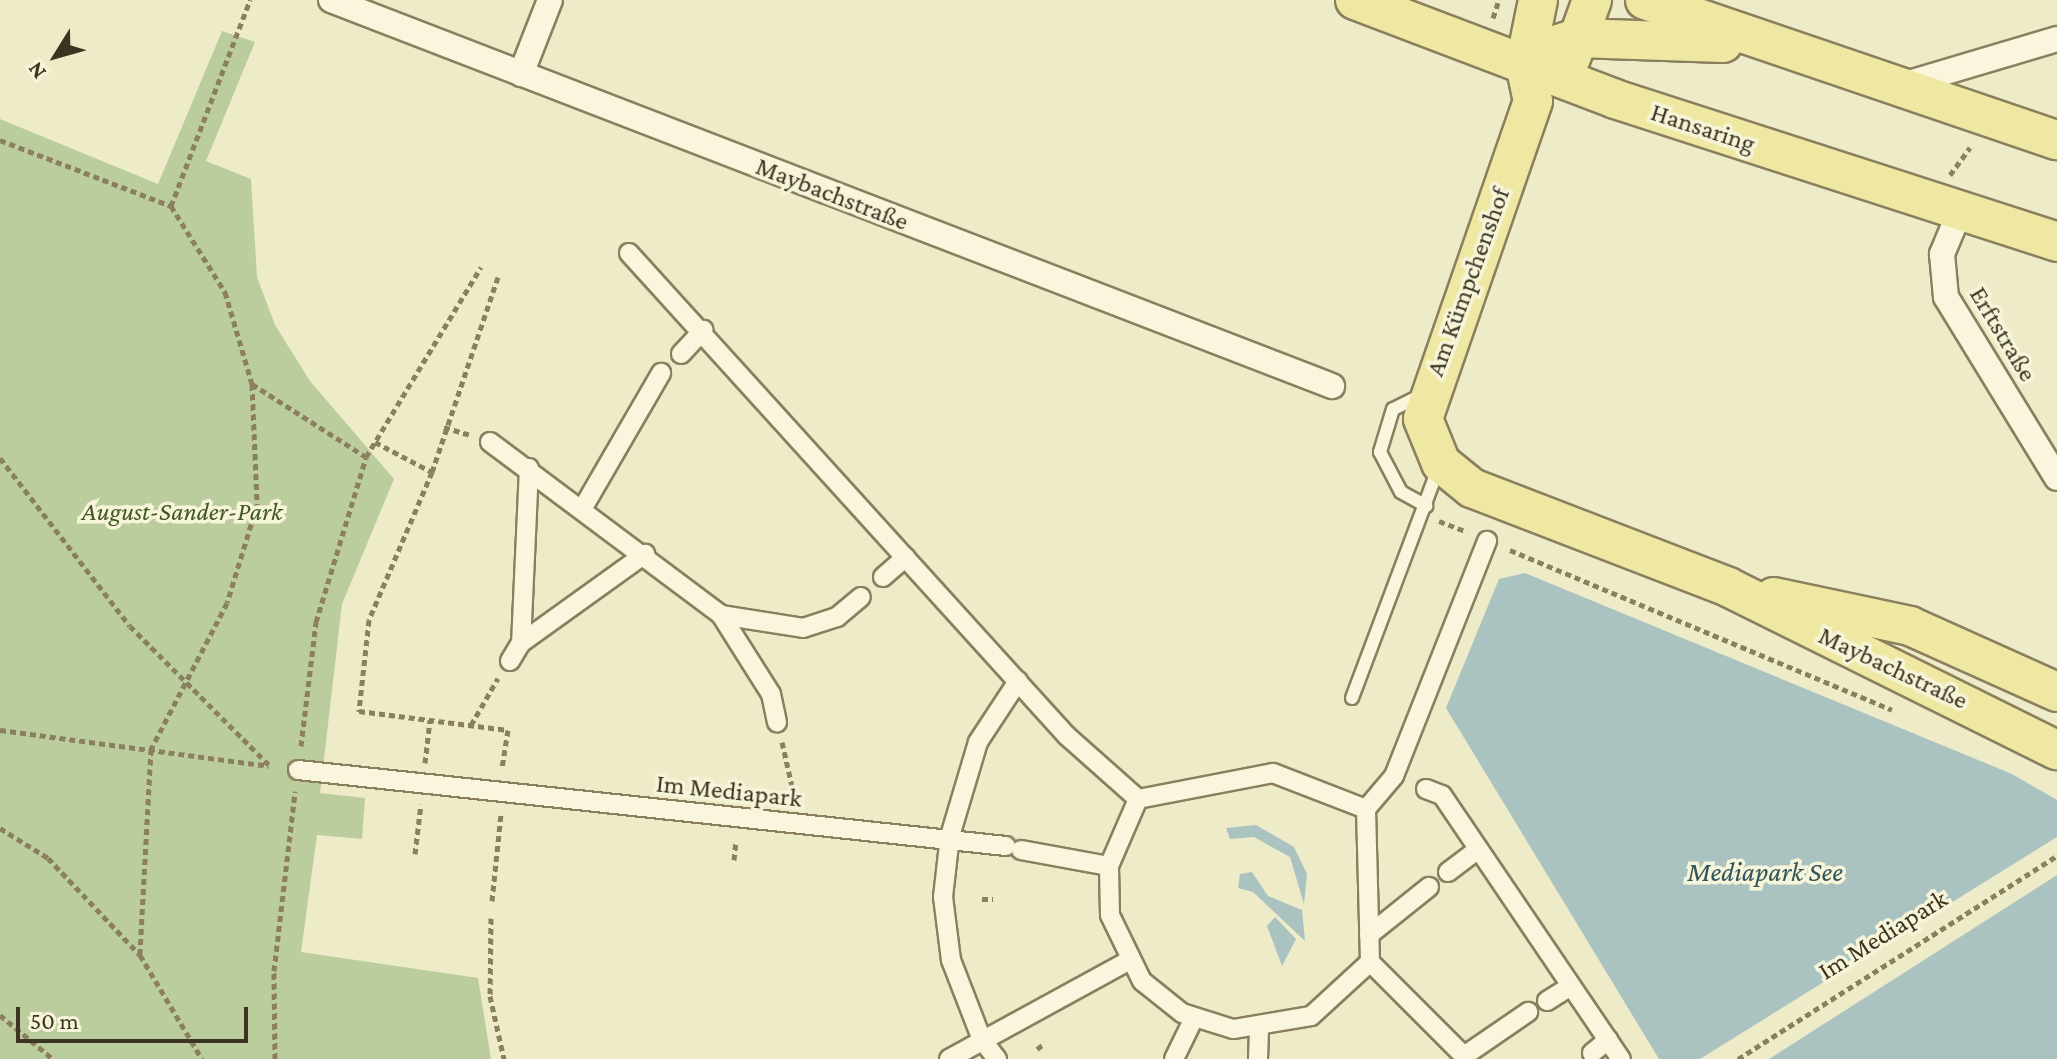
<!DOCTYPE html>
<html>
<head>
<meta charset="utf-8">
<style>
  body { margin:0 }
  #map { position:relative; width:2057px; height:1059px; overflow:hidden; background:#eeebc9; font-family:"Crimson Pro",serif }
  div>[style] { position:absolute }
  .green>* { inset:0; background:#bccd9d }
  .water>* { inset:0; background:#aac3c1 }
  .pier>* { inset:0; background:#eeebc9 }
  .path>* { height:5px; margin-top:-2.5px; transform-origin:0; background:repeating-linear-gradient(90deg,#8a7f5e 0 6px,transparent 0 10px) }
  .roads { filter:drop-shadow(2px 0 #8a7f5e) drop-shadow(-2px 0 #8a7f5e) drop-shadow(0 2px #8a7f5e) drop-shadow(0 -2px #8a7f5e) }
  .service>* { height:12px; margin:-6px; padding:0 6px; transform-origin:6px; border-radius:6px; background:#f9f6dd }
  .pedestrian>* { height:18px; margin:-9px; padding:0 9px; transform-origin:9px; border-radius:9px; background:#f9f6dd }
  .minor>* { height:24px; margin:-12px; padding:0 12px; transform-origin:12px; border-radius:12px; background:#f9f6dd }
  .primary>* { height:38px; margin:-19px; padding:0 19px; transform-origin:19px; border-radius:19px; background:#efe8a3 }
  span { translate:-50% -50%; white-space:nowrap; text-align:center; line-height:1.15; -webkit-text-stroke:7px #f6f4d9; paint-order:stroke }
  .street-label { font-size:26px; color:#3b3421 }
  .park-label { font-size:26px; color:#415728; font-style:italic }
  .water-label { font-size:28px; color:#31545b; font-style:italic }
  .north { position:absolute; left:16px; top:16px; width:80px; height:80px; -webkit-text-stroke:6px #f6f4d9; paint-order:stroke; rotate:233deg; font-size:22px; font-weight:700; line-height:32px; text-align:center; color:#3b3421 }
  .north::after { content:''; display:block; margin:auto; width:28px; height:36px; background:#3b3421; clip-path:polygon(50% 0,100% 100%,50% 72%,0 100%) }
  .scale { position:absolute; left:16px; top:1007px; width:232px; height:36px; box-sizing:border-box; border:4px solid #3b3421; border-top:0; padding-left:10px; font-size:24px; line-height:28px; white-space:nowrap; color:#3b3421; -webkit-text-stroke:6px #f6f4d9; paint-order:stroke }
</style>
</head>
<body>
<div id="map">
  <div class="green">
    <i style="clip-path:polygon(222px 31px,255px 42px,206px 161px,251px 179px,257px 277px,275px 325px,310px 381px,394px 479px,342px 604px,320px 793px,365px 798px,362px 839px,317px 835px,301px 952px,478px 978px,491px 1059px,0 1059px,0 119px,158px 184px)"></i>
  </div>
  <div class="water">
    <i style="clip-path:polygon(1525px 573px,2012px 774px,2057px 800px,2057px 1059px,1659px 1059px,1446px 708px,1499px 579px)"></i>
    <i style="clip-path:polygon(1256px 825px,1294px 847px,1307px 874px,1304px 904px,1290px 857px,1254px 837px,1230px 839px,1226px 828px)"></i>
    <i style="clip-path:polygon(1252px 872px,1268px 896px,1302px 910px,1305px 941px,1253px 892px,1238px 888px,1240px 874px)"></i>
    <i style="clip-path:polygon(1275px 917px,1296px 939px,1282px 966px,1267px 926px)"></i>
  </div>
  <div class="pier">
    <i style="clip-path:polygon(2057px 837px,2057px 875px,1769px 1059px,1700px 1059px)"></i>
  </div>
  <div class="path">
    <i style="left:1493px;top:18px;width:19px;rotate:-72deg"></i>
    <i style="left:0;top:140px;width:183px;rotate:21.1deg"></i>
    <i style="left:171px;top:206px;width:102px;rotate:57.9deg"></i>
    <i style="left:225px;top:292px;width:96px;rotate:73.6deg"></i>
    <i style="left:252px;top:384px;width:121px;rotate:87.6deg"></i>
    <i style="left:257px;top:505px;width:102px;rotate:107deg"></i>
    <i style="left:227px;top:603px;width:165px;rotate:117.5deg"></i>
    <i style="left:151px;top:749px;width:206px;rotate:93.1deg"></i>
    <i style="left:1950px;top:175px;width:34px;rotate:-54deg"></i>
    <i style="left:171px;top:206px;width:221px;rotate:-69deg"></i>
    <i style="left:498px;top:277px;width:206px;rotate:108.7deg"></i>
    <i style="left:432px;top:472px;width:161px;rotate:113.1deg"></i>
    <i style="left:369px;top:620px;width:92px;rotate:96.3deg"></i>
    <i style="left:359px;top:711px;width:150px;rotate:7.3deg"></i>
    <i style="left:508px;top:730px;width:39px;rotate:99deg"></i>
    <i style="left:252px;top:384px;width:135px;rotate:32.6deg"></i>
    <i style="left:444px;top:427px;width:27px;rotate:17deg"></i>
    <i style="left:375px;top:442px;width:64px;rotate:27.8deg"></i>
    <i style="left:0;top:458px;width:212px;rotate:52.3deg"></i>
    <i style="left:130px;top:626px;width:198px;rotate:45deg"></i>
    <i style="left:1439px;top:521px;width:30px;rotate:21deg"></i>
    <i style="left:1510px;top:550px;width:414px;rotate:22.7deg"></i>
    <i style="left:471px;top:725px;width:54px;rotate:-60.1deg"></i>
    <i style="left:0;top:730px;width:271px;rotate:7.6deg"></i>
    <i style="left:782px;top:742px;width:58px;rotate:77.2deg"></i>
    <i style="left:301px;top:746px;width:125px;rotate:-83.1deg"></i>
    <i style="left:316px;top:622px;width:172px;rotate:-73.1deg"></i>
    <i style="left:366px;top:457px;width:222px;rotate:-58.8deg"></i>
    <i style="left:425px;top:763px;width:43px;rotate:-83.4deg"></i>
    <i style="left:0;top:828px;width:57px;rotate:32deg"></i>
    <i style="left:48px;top:858px;width:134px;rotate:46.5deg"></i>
    <i style="left:140px;top:955px;width:121px;rotate:59.2deg"></i>
    <i style="left:415px;top:854px;width:50px;rotate:-83.2deg"></i>
    <i style="left:734px;top:860px;width:19px;rotate:-84deg"></i>
    <i style="left:982px;top:899px;width:11px"></i>
    <i style="left:492px;top:901px;width:87px;rotate:-84.1deg"></i>
    <i style="left:491px;top:918px;width:78px;rotate:90.7deg"></i>
    <i style="left:490px;top:996px;width:65px;rotate:77.5deg"></i>
    <i style="left:0;top:1015px;width:69px;rotate:39.7deg"></i>
    <i style="left:1037px;top:1049px;width:9px;rotate:-36deg"></i>
    <i style="left:275px;top:1059px;width:88px;rotate:-90.7deg"></i>
    <i style="left:274px;top:971px;width:181px;rotate:-83.3deg"></i>
    <i style="left:1738px;top:1059px;width:378px;rotate:-32.5deg"></i>
  </div>
  <div class="roads">
    <div class="service">
      <i style="left:1422px;top:395px;width:32px;rotate:154deg"></i>
      <i style="left:1393px;top:409px;width:45px;rotate:106.8deg"></i>
      <i style="left:1380px;top:452px;width:45px;rotate:62.3deg"></i>
      <i style="left:1401px;top:492px;width:29px;rotate:29deg"></i>
      <i style="left:1352px;top:698px;width:248px;rotate:-69.4deg"></i>
    </div>
    <div class="pedestrian">
      <i style="left:629px;top:253px;width:652px;rotate:47.8deg"></i>
      <i style="left:1067px;top:736px;width:95px;rotate:41.6deg"></i>
      <i style="left:681px;top:354px;width:33px;rotate:-47deg"></i>
      <i style="left:490px;top:442px;width:289px;rotate:36.8deg"></i>
      <i style="left:721px;top:615px;width:93px;rotate:57.7deg"></i>
      <i style="left:771px;top:694px;width:29px;rotate:78deg"></i>
      <i style="left:529px;top:468px;width:175px;rotate:92.6deg"></i>
      <i style="left:521px;top:643px;width:153px;rotate:-35.7deg"></i>
      <i style="left:584px;top:506px;width:154px;rotate:-59.9deg"></i>
      <i style="left:883px;top:577px;width:30px;rotate:-41deg"></i>
      <i style="left:721px;top:615px;width:83px;rotate:9deg"></i>
      <i style="left:803px;top:628px;width:36px;rotate:-18deg"></i>
      <i style="left:837px;top:617px;width:31px;rotate:-40deg"></i>
      <i style="left:510px;top:661px;width:21px;rotate:-59deg"></i>
      <i style="left:298px;top:770px;width:712px;rotate:6.13deg"></i>
      <i style="left:1273px;top:773px;width:100px;rotate:21.2deg"></i>
      <i style="left:1366px;top:809px;width:153px;rotate:88.5deg"></i>
      <i style="left:1370px;top:962px;width:80px;rotate:137.5deg"></i>
      <i style="left:1311px;top:1016px;width:79px;rotate:170.5deg"></i>
      <i style="left:1233px;top:1029px;width:53px;rotate:-162.6deg"></i>
      <i style="left:1182px;top:1013px;width:51px;rotate:-141.3deg"></i>
      <i style="left:1142px;top:981px;width:73px;rotate:-115.9deg"></i>
      <i style="left:1110px;top:915px;width:49px;rotate:-91.2deg"></i>
      <i style="left:1109px;top:866px;width:73px;rotate:-66.6deg"></i>
      <i style="left:1138px;top:799px;width:137px;rotate:-10.9deg"></i>
      <i style="left:1426px;top:789px;width:17px;rotate:21deg"></i>
      <i style="left:1442px;top:795px;width:319px;rotate:55.9deg"></i>
      <i style="left:1366px;top:809px;width:43px;rotate:-49.7deg"></i>
      <i style="left:1394px;top:776px;width:253px;rotate:-68.4deg"></i>
      <i style="left:1021px;top:850px;width:89px;rotate:10.3deg"></i>
      <i style="left:1448px;top:872px;width:38px;rotate:-37deg"></i>
      <i style="left:1369px;top:935px;width:77px;rotate:-38.7deg"></i>
      <i style="left:1370px;top:962px;width:137px;rotate:45deg"></i>
      <i style="left:1547px;top:1001px;width:28px;rotate:-32deg"></i>
      <i style="left:1592px;top:1053px;width:21px;rotate:-39deg"></i>
      <i style="left:1464px;top:1056px;width:78px;rotate:-34.5deg"></i>
      <i style="left:949px;top:1059px;width:204px;rotate:-28.7deg"></i>
      <i style="left:997px;top:1059px;width:24px;rotate:-128deg"></i>
      <i style="left:982px;top:1040px;width:86px;rotate:-111.2deg"></i>
      <i style="left:951px;top:960px;width:64px;rotate:-97.2deg"></i>
      <i style="left:943px;top:897px;width:61px;rotate:-83.5deg"></i>
      <i style="left:950px;top:836px;width:98px;rotate:-73.4deg"></i>
      <i style="left:978px;top:742px;width:73px;rotate:-56.7deg"></i>
      <i style="left:1174px;top:1059px;width:46px;rotate:-64deg"></i>
      <i style="left:1258px;top:1059px;width:30px;rotate:-88deg"></i>
    </div>
    <div class="minor">
      <i style="left:331px;top:0;width:1073px;rotate:21.09deg"></i>
      <i style="left:521px;top:74px;width:79px;rotate:-68.6deg"></i>
      <i style="left:1902px;top:85px;width:162px;rotate:-16.5deg"></i>
      <i style="left:1960px;top:211px;width:47px;rotate:112.7deg"></i>
      <i style="left:1942px;top:254px;width:43px;rotate:84.7deg"></i>
      <i style="left:1946px;top:297px;width:212px;rotate:58.5deg"></i>
    </div>
    <div class="primary">
      <i style="left:1355px;top:0;width:278px;rotate:20.8deg"></i>
      <i style="left:1615px;top:99px;width:465px;rotate:17.9deg"></i>
      <i style="left:1538px;top:0;width:65px;rotate:101.5deg"></i>
      <i style="left:1525px;top:64px;width:38px;rotate:78deg"></i>
      <i style="left:1533px;top:101px;width:336px;rotate:109.1deg"></i>
      <i style="left:1423px;top:419px;width:48px;rotate:67.8deg"></i>
      <i style="left:1441px;top:463px;width:40px;rotate:39deg"></i>
      <i style="left:1472px;top:488px;width:274px;rotate:21.1deg"></i>
      <i style="left:1728px;top:587px;width:367px;rotate:26.4deg"></i>
      <i style="left:1645px;top:0;width:435px;rotate:18.8deg"></i>
      <i style="left:1571px;top:58px;width:62px;rotate:-70.1deg"></i>
      <i style="left:1525px;top:64px;width:21px;rotate:-43deg"></i>
      <i style="left:1540px;top:50px;width:40px;rotate:-18deg"></i>
      <i style="left:1578px;top:38px;width:145px;rotate:2deg"></i>
      <i style="left:1774px;top:597px;width:139px;rotate:12deg"></i>
      <i style="left:1910px;top:626px;width:161px;rotate:24.2deg"></i>
    </div>
  </div>
  <div class="street-label">
    <span style="left:1703px;top:128px;rotate:18deg">Hansaring</span>
    <span style="left:832px;top:194px;rotate:21deg">Maybachstraße</span>
    <span style="left:1468px;top:282px;rotate:-70deg">Am Kümpchenshof</span>
    <span style="left:2003px;top:334px;rotate:59deg">Erftstraße</span>
    <span style="left:1893px;top:668px;rotate:25deg">Maybachstraße</span>
    <span style="left:729px;top:791px;rotate:6deg">Im Mediapark</span>
    <span style="left:1883px;top:935px;rotate:-32deg">Im Mediapark</span>
  </div>
  <div class="park-label">
    <span style="left:182px;top:512px">August-Sander-Park</span>
  </div>
  <div class="water-label">
    <span style="left:1765px;top:872px">Mediapark See</span>
  </div>
  <div class="north">N</div>
  <div class="scale">50 m</div>
</div>
</body>
</html>
